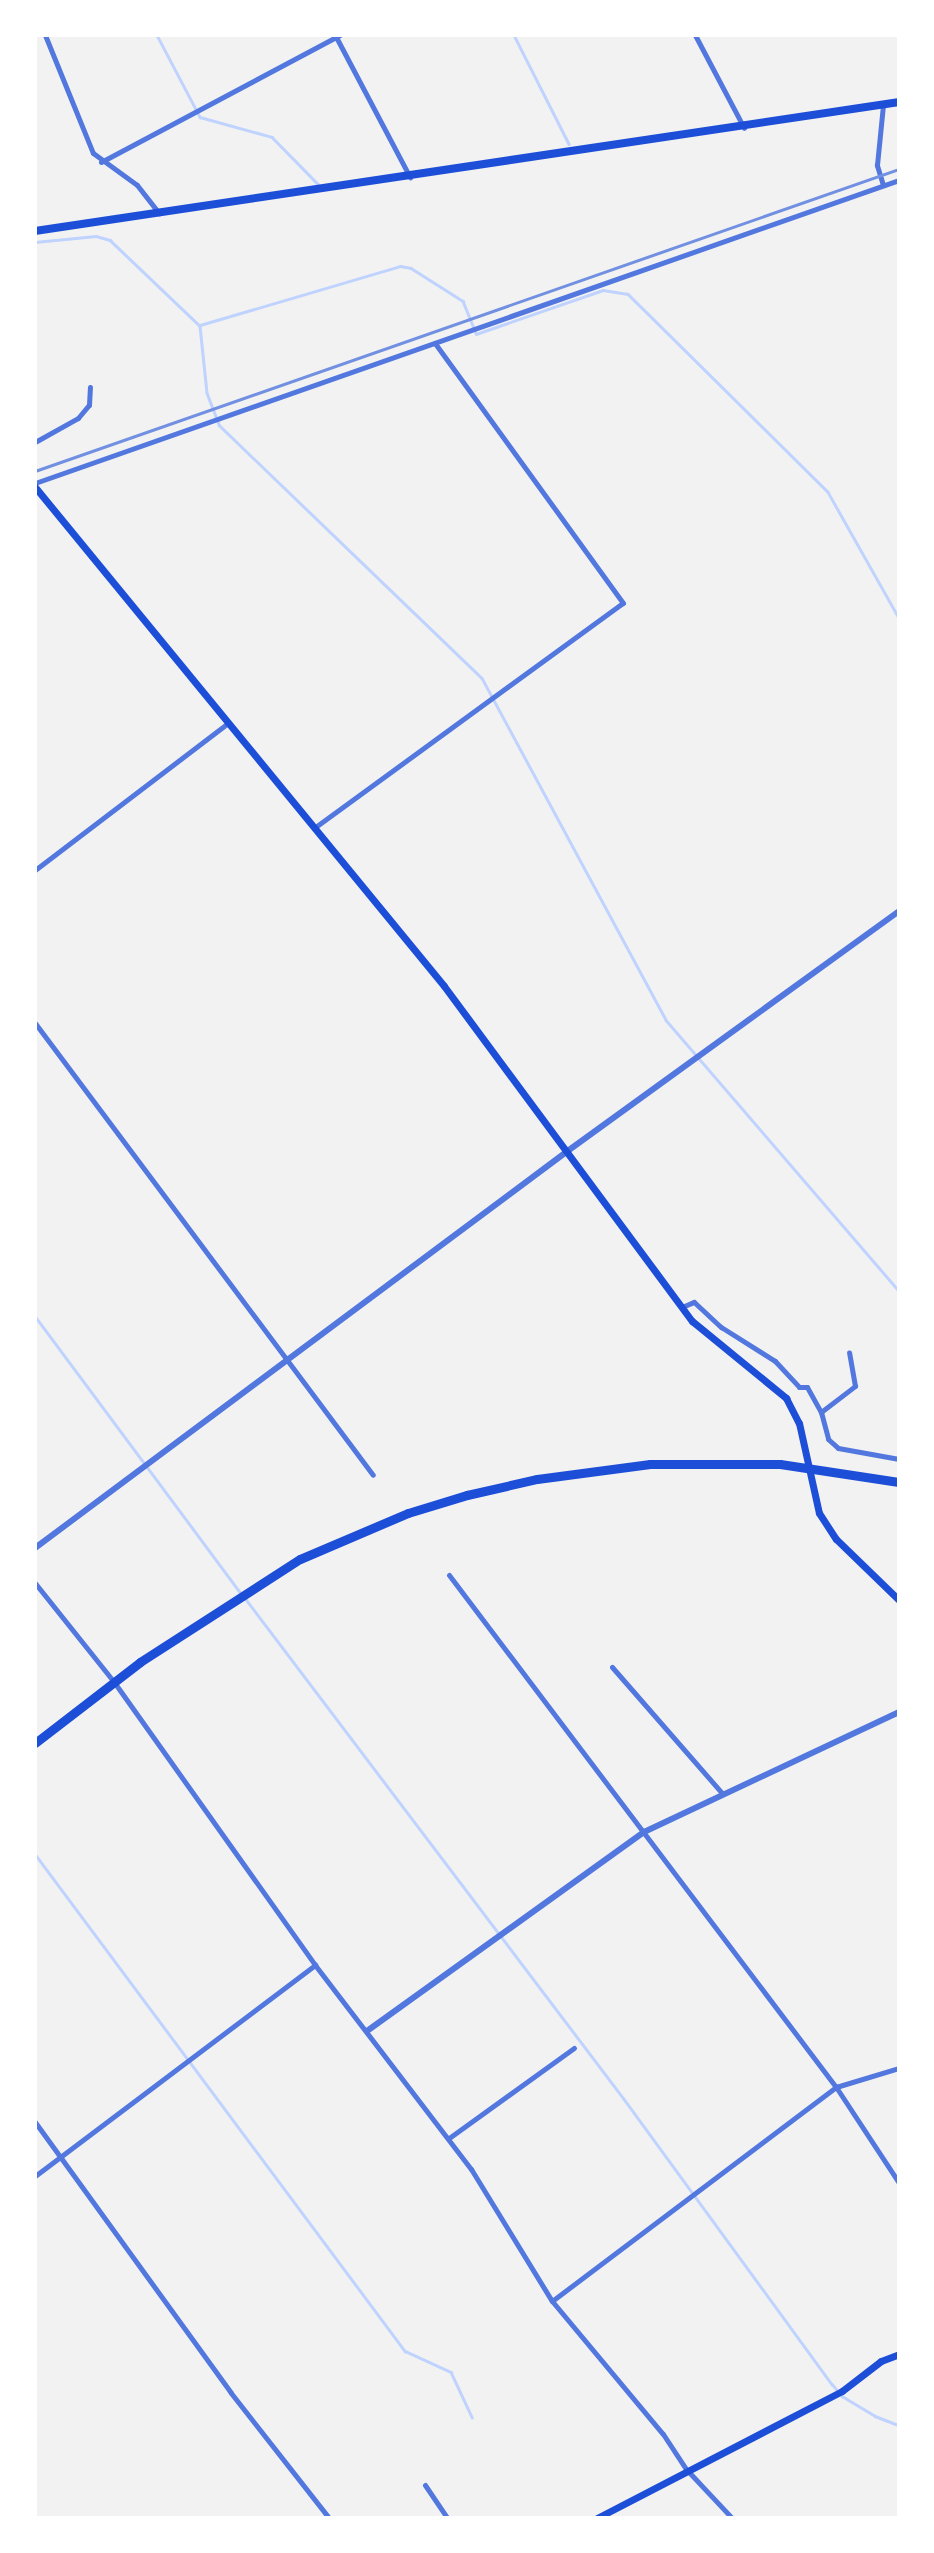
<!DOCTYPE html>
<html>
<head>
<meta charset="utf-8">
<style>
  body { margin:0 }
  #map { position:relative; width:934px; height:2553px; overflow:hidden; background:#f2f2f2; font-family:Mulish,sans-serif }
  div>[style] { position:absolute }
  .stream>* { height:2.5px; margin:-1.25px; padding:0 1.25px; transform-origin:1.25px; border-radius:1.25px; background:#bfd3fe }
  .minor>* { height:5px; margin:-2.5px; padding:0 2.5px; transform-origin:2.5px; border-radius:2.5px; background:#5277de }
  .tertiary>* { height:6px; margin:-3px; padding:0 3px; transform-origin:3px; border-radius:3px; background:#5277de }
  .secondary>* { height:7px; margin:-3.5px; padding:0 3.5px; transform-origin:3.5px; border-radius:3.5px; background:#1d4ed8 }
  .primary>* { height:8px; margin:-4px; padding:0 4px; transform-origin:4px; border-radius:4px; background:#1d4ed8 }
  .trunk>* { height:9px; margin:-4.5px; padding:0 4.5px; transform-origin:4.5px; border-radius:4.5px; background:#1d4ed8 }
  .rail>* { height:2.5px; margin:-1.25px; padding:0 1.25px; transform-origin:1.25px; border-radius:1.25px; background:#7290e2 }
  span { translate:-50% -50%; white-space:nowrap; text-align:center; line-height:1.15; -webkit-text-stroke:5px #fff; paint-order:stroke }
  .frame { position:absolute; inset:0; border:37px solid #fff; pointer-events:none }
</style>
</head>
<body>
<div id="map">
  <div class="stream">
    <i style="left:157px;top:35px;width:93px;rotate:62.3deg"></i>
    <i style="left:200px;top:117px;width:75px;rotate:15.5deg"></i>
    <i style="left:272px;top:137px;width:67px;rotate:45.6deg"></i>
    <i style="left:514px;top:35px;width:122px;rotate:63.2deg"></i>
    <i style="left:35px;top:242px;width:61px;rotate:-5.6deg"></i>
    <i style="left:96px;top:236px;width:15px;rotate:16deg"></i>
    <i style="left:110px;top:240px;width:124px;rotate:43.7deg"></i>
    <i style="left:200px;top:326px;width:67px;rotate:84deg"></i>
    <i style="left:207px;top:393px;width:34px;rotate:69deg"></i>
    <i style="left:219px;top:425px;width:365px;rotate:43.9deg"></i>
    <i style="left:482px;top:678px;width:388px;rotate:61.7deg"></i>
    <i style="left:666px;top:1020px;width:357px;rotate:49.3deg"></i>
    <i style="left:200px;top:325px;width:209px;rotate:-16.4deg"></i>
    <i style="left:400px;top:266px;width:11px;rotate:10deg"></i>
    <i style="left:411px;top:268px;width:62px;rotate:32.4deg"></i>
    <i style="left:463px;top:301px;width:35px;rotate:68deg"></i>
    <i style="left:476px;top:334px;width:134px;rotate:-19.1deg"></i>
    <i style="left:603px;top:290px;width:25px;rotate:9deg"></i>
    <i style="left:628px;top:294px;width:281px;rotate:44.7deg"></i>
    <i style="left:828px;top:492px;width:145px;rotate:60.6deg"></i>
    <i style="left:35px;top:1316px;width:345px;rotate:53.4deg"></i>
    <i style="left:245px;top:1598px;width:628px;rotate:52.89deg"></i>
    <i style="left:624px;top:2099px;width:353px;rotate:53.9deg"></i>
    <i style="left:832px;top:2384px;width:16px;rotate:50deg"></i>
    <i style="left:842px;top:2396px;width:39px;rotate:31deg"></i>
    <i style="left:875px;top:2416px;width:26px;rotate:21deg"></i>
    <i style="left:35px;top:1854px;width:620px;rotate:53.33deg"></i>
    <i style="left:405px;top:2351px;width:51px;rotate:24.5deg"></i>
    <i style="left:451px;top:2372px;width:50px;rotate:65deg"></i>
  </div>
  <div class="minor">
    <i style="left:45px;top:35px;width:127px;rotate:67.9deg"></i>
    <i style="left:93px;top:153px;width:54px;rotate:36deg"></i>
    <i style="left:137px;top:185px;width:36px;rotate:52deg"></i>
    <i style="left:335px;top:35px;width:161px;rotate:62.2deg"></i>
    <i style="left:695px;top:35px;width:105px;rotate:62.2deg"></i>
    <i style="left:101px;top:162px;width:271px;rotate:-28deg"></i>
    <i style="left:883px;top:185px;width:21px;rotate:-107deg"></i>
    <i style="left:877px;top:165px;width:60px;rotate:-84.3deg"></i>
    <i style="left:35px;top:442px;width:49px;rotate:-29.2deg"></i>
    <i style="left:78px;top:418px;width:17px;rotate:-50deg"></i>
    <i style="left:89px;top:405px;width:18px;rotate:-87deg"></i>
    <i style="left:35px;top:483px;width:916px;rotate:-19.33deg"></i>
    <i style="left:314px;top:828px;width:382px;rotate:-36.1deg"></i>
    <i style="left:623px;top:603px;width:321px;rotate:-125.9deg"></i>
    <i style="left:35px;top:870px;width:243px;rotate:-37.3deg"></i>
    <i style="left:35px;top:1023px;width:564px;rotate:53.21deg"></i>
    <i style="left:682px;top:1307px;width:13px;rotate:-23deg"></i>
    <i style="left:694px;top:1302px;width:37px;rotate:43deg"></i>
    <i style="left:721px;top:1327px;width:64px;rotate:32.2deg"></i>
    <i style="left:775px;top:1361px;width:35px;rotate:47deg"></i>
    <i style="left:799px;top:1387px;width:8px"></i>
    <i style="left:807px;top:1387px;width:29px;rotate:61deg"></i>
    <i style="left:821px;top:1412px;width:28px;rotate:75deg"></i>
    <i style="left:828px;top:1439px;width:13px;rotate:42deg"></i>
    <i style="left:838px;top:1448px;width:62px;rotate:10.2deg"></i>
    <i style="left:821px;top:1412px;width:43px;rotate:-37.4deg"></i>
    <i style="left:855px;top:1386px;width:34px;rotate:-100deg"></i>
    <i style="left:449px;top:1575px;width:642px;rotate:52.92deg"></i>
    <i style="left:836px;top:2087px;width:115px;rotate:56.7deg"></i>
    <i style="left:35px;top:1583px;width:127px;rotate:51.4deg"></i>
    <i style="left:114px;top:1682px;width:347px;rotate:54.6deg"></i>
    <i style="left:315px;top:1965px;width:257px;rotate:52.6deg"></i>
    <i style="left:471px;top:2169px;width:155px;rotate:58.5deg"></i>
    <i style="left:552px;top:2301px;width:173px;rotate:50.2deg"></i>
    <i style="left:663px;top:2434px;width:42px;rotate:56.7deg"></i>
    <i style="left:686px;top:2469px;width:67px;rotate:46.8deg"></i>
    <i style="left:612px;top:1667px;width:167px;rotate:48.9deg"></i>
    <i style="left:35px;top:2122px;width:334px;rotate:54.1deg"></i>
    <i style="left:231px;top:2393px;width:159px;rotate:51.9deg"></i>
    <i style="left:449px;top:2138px;width:154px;rotate:-35.8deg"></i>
    <i style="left:35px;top:2176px;width:351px;rotate:-37deg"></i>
    <i style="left:552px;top:2301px;width:356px;rotate:-37deg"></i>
    <i style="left:836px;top:2087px;width:66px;rotate:-16.8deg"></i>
    <i style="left:425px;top:2485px;width:40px;rotate:56deg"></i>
  </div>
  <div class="tertiary">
    <i style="left:35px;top:1548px;width:666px;rotate:-36.7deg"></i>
    <i style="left:569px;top:1150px;width:407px;rotate:-35.9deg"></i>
    <i style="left:367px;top:2031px;width:341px;rotate:-35.7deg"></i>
    <i style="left:644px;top:1832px;width:282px;rotate:-25.2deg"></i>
  </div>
  <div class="secondary">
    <i style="left:35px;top:487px;width:645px;rotate:50.66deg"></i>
    <i style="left:444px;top:986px;width:417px;rotate:53.5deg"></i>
    <i style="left:692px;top:1321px;width:122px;rotate:39.3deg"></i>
    <i style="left:786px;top:1398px;width:28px;rotate:63deg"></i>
    <i style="left:799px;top:1423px;width:92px;rotate:77.5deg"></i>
    <i style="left:819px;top:1513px;width:31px;rotate:57deg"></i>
    <i style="left:836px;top:1539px;width:88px;rotate:44.1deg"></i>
    <i style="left:597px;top:2518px;width:276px;rotate:-27.4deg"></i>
    <i style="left:842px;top:2391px;width:49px;rotate:-37.6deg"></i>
    <i style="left:881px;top:2361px;width:19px;rotate:-21deg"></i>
  </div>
  <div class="primary">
    <i style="left:35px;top:231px;width:874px;rotate:-8.49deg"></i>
  </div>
  <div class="trunk">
    <i style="left:35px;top:1743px;width:133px;rotate:-37.6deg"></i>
    <i style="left:140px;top:1662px;width:190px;rotate:-32.8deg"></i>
    <i style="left:300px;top:1559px;width:117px;rotate:-23.1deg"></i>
    <i style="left:408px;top:1513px;width:62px;rotate:-17deg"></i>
    <i style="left:467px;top:1495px;width:72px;rotate:-12.9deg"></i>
    <i style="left:537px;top:1479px;width:114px;rotate:-7.6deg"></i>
    <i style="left:650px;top:1464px;width:130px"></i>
    <i style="left:780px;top:1464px;width:120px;rotate:8.6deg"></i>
  </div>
  <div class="rail">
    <i style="left:35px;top:471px;width:915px;rotate:-19.27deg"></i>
  </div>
  <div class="frame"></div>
</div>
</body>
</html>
